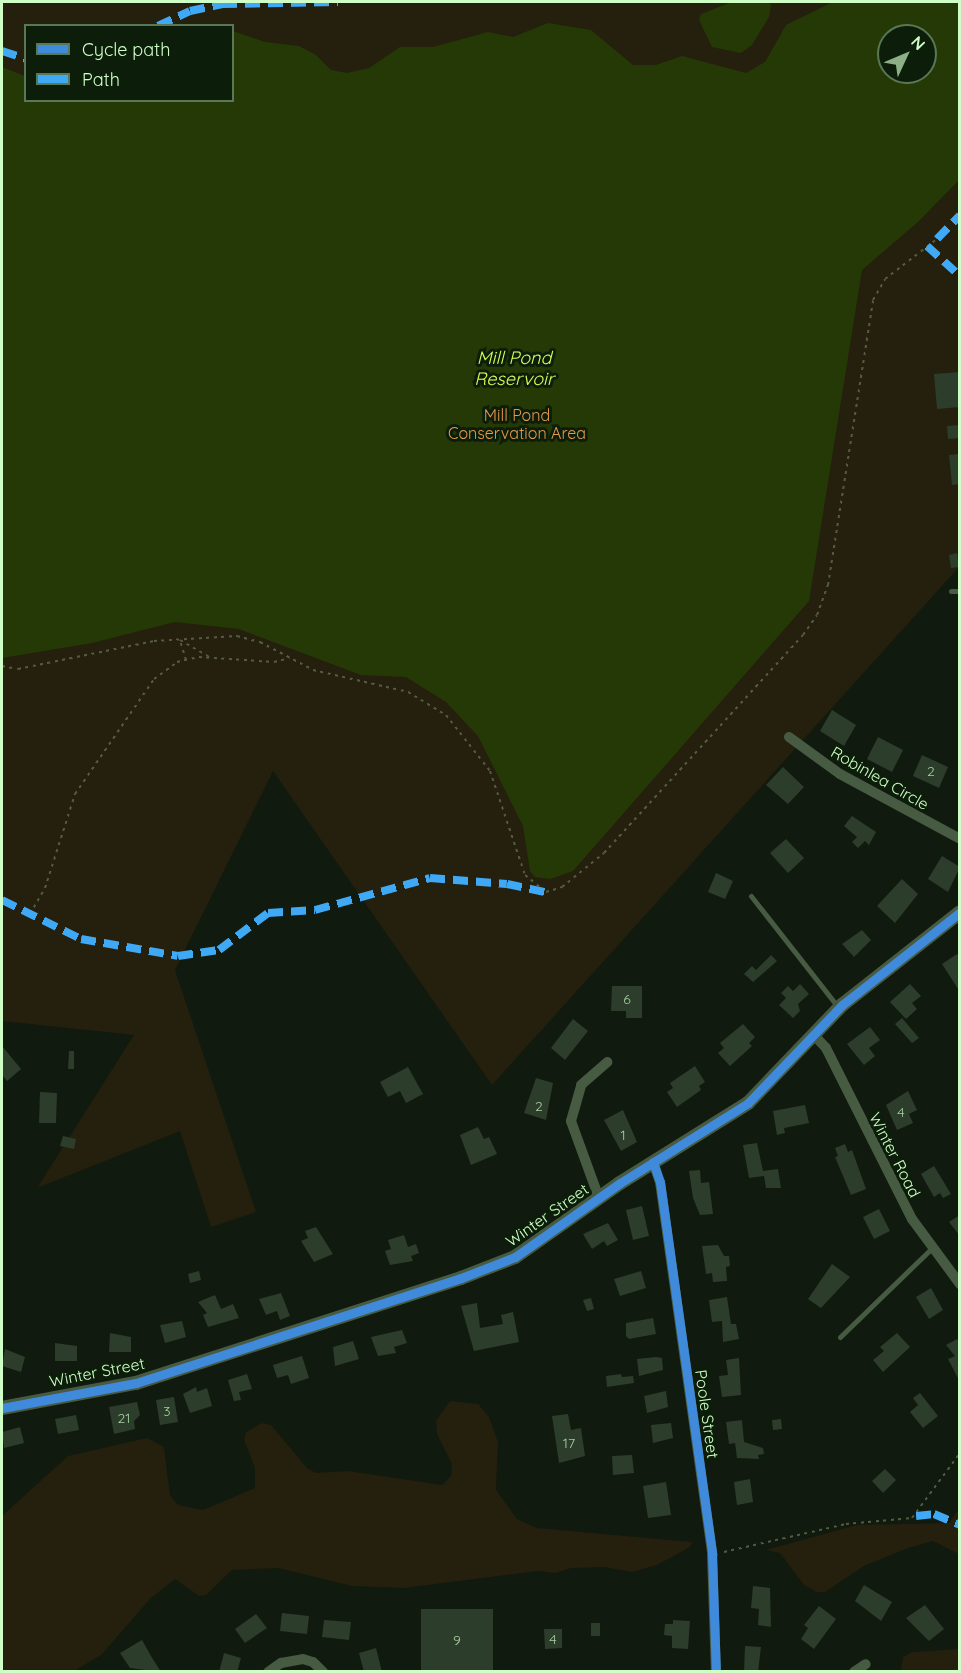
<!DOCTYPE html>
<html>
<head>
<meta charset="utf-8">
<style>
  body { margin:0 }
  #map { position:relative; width:961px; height:1673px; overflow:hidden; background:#101a0e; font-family:Quicksand,sans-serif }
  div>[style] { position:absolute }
  .green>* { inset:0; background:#251f0d }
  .water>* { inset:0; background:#253906 }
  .building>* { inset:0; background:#2d3d2b }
  .path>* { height:2px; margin-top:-1px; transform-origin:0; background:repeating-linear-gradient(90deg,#555b40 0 3px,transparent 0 7.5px) }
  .service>* { height:5px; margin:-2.5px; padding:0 2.5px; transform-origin:2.5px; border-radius:2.5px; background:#475b42 }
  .minor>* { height:10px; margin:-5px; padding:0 5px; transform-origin:5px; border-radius:5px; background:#475b42 }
  .tertiary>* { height:14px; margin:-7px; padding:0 7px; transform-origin:7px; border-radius:7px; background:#475b42 }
  .quiet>* { height:8px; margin-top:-4px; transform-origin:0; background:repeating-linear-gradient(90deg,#3fa9f5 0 15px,transparent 0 23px) }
  .cycleway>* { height:9px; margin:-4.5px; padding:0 4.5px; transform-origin:4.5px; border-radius:4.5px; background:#408adc }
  span { translate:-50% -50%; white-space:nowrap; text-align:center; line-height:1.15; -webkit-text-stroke:6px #0c1e0a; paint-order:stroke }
  .number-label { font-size:14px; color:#a6cea0 }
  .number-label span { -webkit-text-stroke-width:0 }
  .park-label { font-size:16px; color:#e6994c }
  .street-label { font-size:16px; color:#cfffc7 }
  .water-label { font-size:18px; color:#dbff55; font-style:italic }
  .frame { position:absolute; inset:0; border:3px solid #cfffc7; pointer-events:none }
  .legend { position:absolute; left:24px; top:24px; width:210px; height:78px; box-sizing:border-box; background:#0c1e0a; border:2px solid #5a7856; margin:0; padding:8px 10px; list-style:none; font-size:18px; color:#cfffc7 }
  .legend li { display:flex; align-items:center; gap:12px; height:30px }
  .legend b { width:30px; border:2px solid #5a7856 }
  .north { position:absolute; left:877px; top:24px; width:60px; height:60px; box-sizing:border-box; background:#0c1e0a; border:2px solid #5a7856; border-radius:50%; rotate:46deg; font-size:16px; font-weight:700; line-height:24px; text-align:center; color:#cfffc7 }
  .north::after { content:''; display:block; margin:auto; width:21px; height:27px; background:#8caf86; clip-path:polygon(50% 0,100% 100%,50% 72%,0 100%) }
</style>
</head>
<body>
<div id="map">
  <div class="green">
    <i style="clip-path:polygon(evenodd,2px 2px,959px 2px,959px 567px,492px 1085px,273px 771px,175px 970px,256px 1212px,211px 1227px,180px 1131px,37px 1188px,134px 1035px,2px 1021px,2px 2px,26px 26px,232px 26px,232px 100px,26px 100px,26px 26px,2px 2px,889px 36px,925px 36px,925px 72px,889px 72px,889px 36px)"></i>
    <i style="clip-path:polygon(450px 1401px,478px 1404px,489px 1417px,498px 1442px,496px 1490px,517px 1519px,537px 1528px,692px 1542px,690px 1547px,657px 1565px,632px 1572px,604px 1567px,571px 1568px,556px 1573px,538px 1571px,404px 1588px,352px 1586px,278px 1568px,232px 1570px,206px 1595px,199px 1596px,175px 1579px,151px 1598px,101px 1655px,74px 1671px,2px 1671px,2px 1516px,68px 1456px,147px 1438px,164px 1447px,170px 1495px,178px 1505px,203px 1510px,255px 1488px,255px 1468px,244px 1440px,246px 1432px,262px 1423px,271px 1425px,307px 1468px,316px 1473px,348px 1471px,442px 1485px,451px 1476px,452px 1464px,437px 1434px,436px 1421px)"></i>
    <i style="clip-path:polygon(959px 1509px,959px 1554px,933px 1541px,908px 1548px,864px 1566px,825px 1592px,817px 1592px,804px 1585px,780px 1553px,766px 1550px,857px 1525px,949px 1523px)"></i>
    <i style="clip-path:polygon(959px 1649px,959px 1671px,901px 1671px,903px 1657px,912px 1652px)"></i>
  </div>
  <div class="water">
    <i style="clip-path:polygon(732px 2px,769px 2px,771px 5px,769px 17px,752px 45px,741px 53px,712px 47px,699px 20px,701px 14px)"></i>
    <i style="clip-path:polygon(evenodd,833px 2px,959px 2px,959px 180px,919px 221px,862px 270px,809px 601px,573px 871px,550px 879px,535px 877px,530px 871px,523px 826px,478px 736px,446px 702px,406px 677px,361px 675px,239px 629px,175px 622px,92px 643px,2px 658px,2px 67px,25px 76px,26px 100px,232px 100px,233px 31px,265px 42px,299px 46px,316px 55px,331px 70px,347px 73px,369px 68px,400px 47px,433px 47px,488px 32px,513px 37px,548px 23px,591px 30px,633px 65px,656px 65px,682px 56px,746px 73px,765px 62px,786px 25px,833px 2px,889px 36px,925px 36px,925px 72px,889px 72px,889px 36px)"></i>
  </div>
  <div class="building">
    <i style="clip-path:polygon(960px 372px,960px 407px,937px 409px,934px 374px)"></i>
    <i style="clip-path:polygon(960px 425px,960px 438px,948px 439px,947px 426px)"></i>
    <i style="clip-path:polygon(960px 454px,960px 484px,952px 485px,949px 455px)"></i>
    <i style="clip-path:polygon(957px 553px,959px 567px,951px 568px,949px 555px)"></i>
    <i style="clip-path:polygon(832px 710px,856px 725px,844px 746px,820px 731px)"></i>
    <i style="clip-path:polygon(878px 737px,903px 750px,892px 772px,867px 759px)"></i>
    <i style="clip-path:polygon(922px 755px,948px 767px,939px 788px,913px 776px)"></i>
    <i style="clip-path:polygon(783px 767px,804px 787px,788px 804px,766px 785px)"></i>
    <i style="clip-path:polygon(852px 816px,876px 832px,869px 845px,865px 841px,858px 848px,852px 842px,857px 837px,844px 826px)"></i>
    <i style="clip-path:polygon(786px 839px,804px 858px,788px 873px,770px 853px)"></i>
    <i style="clip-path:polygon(942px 856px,960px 867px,948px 892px,928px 879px)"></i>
    <i style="clip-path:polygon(716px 873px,733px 881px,725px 899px,708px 892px)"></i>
    <i style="clip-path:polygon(902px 879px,918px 894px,895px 923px,877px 906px)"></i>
    <i style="clip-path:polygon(862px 930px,871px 940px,854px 957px,842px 944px)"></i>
    <i style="clip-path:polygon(957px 954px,960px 959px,960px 992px,942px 964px)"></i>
    <i style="clip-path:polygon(771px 955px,777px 961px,753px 982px,744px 974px,752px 966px,756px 970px)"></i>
    <i style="clip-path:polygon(800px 984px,809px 994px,798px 1004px,800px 1011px,793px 1018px,779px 1005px,786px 998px,781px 993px,788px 986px,793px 991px)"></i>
    <i style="clip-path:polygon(910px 984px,921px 996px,912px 1003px,917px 1009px,906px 1019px,890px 1002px)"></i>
    <i style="clip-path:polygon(612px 986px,642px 986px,642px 1018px,626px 1018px,626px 1011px,611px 1011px)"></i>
    <i style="clip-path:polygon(902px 1018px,919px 1038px,912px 1043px,895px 1024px)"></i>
    <i style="clip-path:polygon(573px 1019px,588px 1031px,565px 1060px,551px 1048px)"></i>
    <i style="clip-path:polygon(743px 1024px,755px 1037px,749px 1043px,752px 1046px,730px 1066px,718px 1053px,724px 1048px,720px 1043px)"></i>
    <i style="clip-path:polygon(870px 1027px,880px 1040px,869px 1048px,875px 1056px,864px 1065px,847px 1044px)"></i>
    <i style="clip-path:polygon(2px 1046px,21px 1069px,7px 1081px,2px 1075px)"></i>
    <i style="clip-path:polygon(69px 1051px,74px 1051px,74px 1069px,68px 1069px)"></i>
    <i style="clip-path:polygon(695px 1066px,705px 1082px,699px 1086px,701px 1090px,677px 1107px,667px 1092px,673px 1088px,670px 1083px)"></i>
    <i style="clip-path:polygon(408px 1067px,423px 1094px,406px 1103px,400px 1091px,388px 1097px,380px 1082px)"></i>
    <i style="clip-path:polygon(536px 1078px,553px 1083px,546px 1120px,524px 1113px)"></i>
    <i style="clip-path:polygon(908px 1091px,917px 1110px,909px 1114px,913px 1123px,897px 1130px,886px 1105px)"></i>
    <i style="clip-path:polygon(40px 1092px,57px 1093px,56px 1123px,39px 1123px)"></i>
    <i style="clip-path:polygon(805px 1105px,809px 1123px,784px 1128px,785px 1133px,777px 1135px,773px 1111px)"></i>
    <i style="clip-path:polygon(623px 1110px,637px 1142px,621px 1151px,604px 1120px)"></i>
    <i style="clip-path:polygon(478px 1127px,484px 1139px,489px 1137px,497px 1154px,471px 1165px,460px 1135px)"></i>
    <i style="clip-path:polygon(63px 1136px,76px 1139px,74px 1149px,60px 1146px)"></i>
    <i style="clip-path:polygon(757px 1143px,763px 1171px,778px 1169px,781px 1188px,766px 1188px,764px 1176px,749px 1178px,743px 1145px)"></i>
    <i style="clip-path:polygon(845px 1144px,848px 1152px,852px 1150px,866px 1189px,851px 1195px,835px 1157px,838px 1156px,835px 1148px)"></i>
    <i style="clip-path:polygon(934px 1166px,951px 1194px,943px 1198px,940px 1193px,934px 1197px,921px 1174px)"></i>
    <i style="clip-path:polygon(700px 1170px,701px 1183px,709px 1182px,713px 1214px,700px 1215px,693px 1198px,689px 1171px)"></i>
    <i style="clip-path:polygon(642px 1206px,649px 1236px,633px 1240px,626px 1210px)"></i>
    <i style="clip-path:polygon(879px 1209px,890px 1231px,874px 1239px,863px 1217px)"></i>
    <i style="clip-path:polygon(960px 1215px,960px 1236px,949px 1222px)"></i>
    <i style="clip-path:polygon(608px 1223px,618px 1240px,607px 1246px,604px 1241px,592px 1249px,583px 1234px)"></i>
    <i style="clip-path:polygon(316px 1227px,333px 1254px,314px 1262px,301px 1241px,308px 1238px,305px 1231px)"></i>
    <i style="clip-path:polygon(404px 1235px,408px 1247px,416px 1244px,419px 1253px,411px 1256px,413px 1261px,390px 1265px,385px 1251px,391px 1249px,388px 1240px)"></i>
    <i style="clip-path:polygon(718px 1245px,724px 1256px,729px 1256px,730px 1266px,726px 1267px,727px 1281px,713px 1282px,712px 1273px,706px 1274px,702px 1246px)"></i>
    <i style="clip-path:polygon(832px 1264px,850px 1277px,821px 1308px,808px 1299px)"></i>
    <i style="clip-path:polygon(199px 1271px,201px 1280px,190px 1283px,188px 1274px)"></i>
    <i style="clip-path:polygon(641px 1271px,646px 1288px,620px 1296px,614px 1279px)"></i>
    <i style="clip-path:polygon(931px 1288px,943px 1310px,929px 1319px,916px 1297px)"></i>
    <i style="clip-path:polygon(281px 1293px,290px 1316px,280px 1320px,277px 1311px,266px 1315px,259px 1299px)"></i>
    <i style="clip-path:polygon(215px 1295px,221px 1309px,233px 1304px,239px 1318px,208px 1327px,203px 1315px,207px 1313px,198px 1302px)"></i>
    <i style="clip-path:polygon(727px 1297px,731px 1324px,736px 1324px,739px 1339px,723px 1342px,722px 1321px,712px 1322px,709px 1300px)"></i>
    <i style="clip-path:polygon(591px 1298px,594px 1309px,587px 1311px,583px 1300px)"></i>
    <i style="clip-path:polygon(477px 1303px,480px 1328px,503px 1324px,501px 1315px,513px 1312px,519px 1342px,474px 1351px,461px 1306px)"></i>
    <i style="clip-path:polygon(653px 1318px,656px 1334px,629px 1339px,626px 1336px,626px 1323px)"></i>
    <i style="clip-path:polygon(182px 1321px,186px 1337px,165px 1343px,160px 1325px)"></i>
    <i style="clip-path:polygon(402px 1330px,407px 1343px,394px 1347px,396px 1353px,378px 1356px,371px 1337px)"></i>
    <i style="clip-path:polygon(110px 1333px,131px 1337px,131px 1352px,109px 1352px)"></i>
    <i style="clip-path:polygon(897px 1333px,910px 1347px,883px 1372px,873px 1360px,884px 1351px,880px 1347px)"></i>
    <i style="clip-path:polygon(957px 1339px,960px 1344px,960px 1382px,948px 1359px,955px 1356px,946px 1345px)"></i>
    <i style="clip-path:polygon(353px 1341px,359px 1359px,335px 1366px,333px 1347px)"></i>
    <i style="clip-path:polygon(55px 1343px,77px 1346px,77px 1361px,55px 1361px)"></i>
    <i style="clip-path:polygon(5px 1349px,25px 1357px,21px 1372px,2px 1366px)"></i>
    <i style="clip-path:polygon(302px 1356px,309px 1378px,291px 1384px,288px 1375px,277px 1378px,273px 1365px)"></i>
    <i style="clip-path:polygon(656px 1357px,662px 1358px,663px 1370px,639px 1376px,637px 1359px)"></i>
    <i style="clip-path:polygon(739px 1358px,741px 1395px,722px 1397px,719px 1376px,728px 1375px,726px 1360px)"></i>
    <i style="clip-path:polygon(247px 1374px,252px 1389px,239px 1392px,241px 1400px,234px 1401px,228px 1380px)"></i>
    <i style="clip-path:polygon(621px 1374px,622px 1377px,633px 1376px,634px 1383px,607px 1387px,606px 1376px)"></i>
    <i style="clip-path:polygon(196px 1387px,197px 1392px,207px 1388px,212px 1406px,190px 1413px,183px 1394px)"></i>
    <i style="clip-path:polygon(666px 1391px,668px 1407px,647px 1413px,644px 1396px)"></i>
    <i style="clip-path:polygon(920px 1393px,938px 1416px,923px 1428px,910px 1412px,918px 1405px,913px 1398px)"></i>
    <i style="clip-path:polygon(174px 1397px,178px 1422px,160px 1425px,156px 1400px)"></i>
    <i style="clip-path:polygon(137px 1402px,140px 1415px,134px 1421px,135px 1429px,114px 1434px,109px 1407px)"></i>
    <i style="clip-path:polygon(568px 1414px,571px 1430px,581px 1428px,585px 1456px,559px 1463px,552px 1416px)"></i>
    <i style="clip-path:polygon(76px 1415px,79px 1430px,58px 1434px,55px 1419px)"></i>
    <i style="clip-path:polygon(781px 1419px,782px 1429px,773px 1430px,772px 1420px)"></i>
    <i style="clip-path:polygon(742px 1420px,744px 1442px,763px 1448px,764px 1454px,758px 1455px,759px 1459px,737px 1458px,735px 1443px,729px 1444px,726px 1422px)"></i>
    <i style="clip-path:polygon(671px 1423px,673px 1438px,653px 1443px,651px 1425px)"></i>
    <i style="clip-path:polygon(20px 1427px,24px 1443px,4px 1448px,2px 1432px)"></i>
    <i style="clip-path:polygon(632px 1455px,634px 1473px,613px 1475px,612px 1456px)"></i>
    <i style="clip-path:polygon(885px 1469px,896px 1480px,883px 1493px,872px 1481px)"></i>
    <i style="clip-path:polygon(750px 1479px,753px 1502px,737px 1505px,734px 1482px)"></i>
    <i style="clip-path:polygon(666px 1482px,671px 1515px,648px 1518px,643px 1486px)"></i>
    <i style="clip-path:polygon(864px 1585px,892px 1602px,881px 1621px,855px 1601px)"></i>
    <i style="clip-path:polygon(753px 1586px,770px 1588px,771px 1627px,758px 1625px,759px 1609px,751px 1608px)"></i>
    <i style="clip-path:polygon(925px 1605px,944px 1629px,929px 1641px,906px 1618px)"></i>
    <i style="clip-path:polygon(819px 1606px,836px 1619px,814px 1649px,801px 1639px,808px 1628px,804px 1625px)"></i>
    <i style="clip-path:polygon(421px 1609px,493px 1609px,493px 1672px,421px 1672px)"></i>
    <i style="clip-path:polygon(282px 1613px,309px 1616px,307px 1634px,280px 1631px)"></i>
    <i style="clip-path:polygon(256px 1614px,267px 1628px,245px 1643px,235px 1629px)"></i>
    <i style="clip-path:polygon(324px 1620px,351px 1622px,349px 1640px,322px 1637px)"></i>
    <i style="clip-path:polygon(673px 1620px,690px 1621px,688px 1649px,672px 1648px,672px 1636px,664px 1635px,665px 1624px,673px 1624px)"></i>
    <i style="clip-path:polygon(591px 1623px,600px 1623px,600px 1636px,591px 1636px)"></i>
    <i style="clip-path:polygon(544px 1629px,562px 1629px,562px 1648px,545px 1649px)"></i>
    <i style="clip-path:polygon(142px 1640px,151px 1656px,161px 1672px,130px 1668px,120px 1653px)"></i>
    <i style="clip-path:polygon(745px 1646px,761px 1647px,758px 1672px,744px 1672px)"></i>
    <i style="clip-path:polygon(376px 1648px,382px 1672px,364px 1672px,359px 1653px)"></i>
    <i style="clip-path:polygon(224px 1653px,241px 1658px,237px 1672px,219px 1672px)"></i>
  </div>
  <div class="path">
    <i style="left:186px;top:660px;width:21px;rotate:-107deg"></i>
    <i style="left:180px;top:640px;width:34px;rotate:30deg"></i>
    <i style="left:2px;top:666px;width:16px;rotate:11deg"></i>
    <i style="left:18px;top:669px;width:139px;rotate:-11.6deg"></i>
    <i style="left:154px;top:641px;width:83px;rotate:-3.4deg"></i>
    <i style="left:237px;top:636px;width:24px;rotate:15deg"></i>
    <i style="left:260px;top:642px;width:60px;rotate:27.8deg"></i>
    <i style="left:313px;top:670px;width:98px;rotate:13deg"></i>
    <i style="left:408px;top:692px;width:44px;rotate:31.2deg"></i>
    <i style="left:446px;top:715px;width:71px;rotate:51.8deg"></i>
    <i style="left:490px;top:771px;width:110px;rotate:71.4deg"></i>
    <i style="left:525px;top:875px;width:27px;rotate:39deg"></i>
    <i style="left:546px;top:892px;width:17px;rotate:-17deg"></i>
    <i style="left:562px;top:887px;width:54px;rotate:-39deg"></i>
    <i style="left:604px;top:853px;width:295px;rotate:-47.6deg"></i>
    <i style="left:803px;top:635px;width:24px;rotate:-55deg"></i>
    <i style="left:817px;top:615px;width:32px;rotate:-70deg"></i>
    <i style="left:828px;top:585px;width:289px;rotate:-81deg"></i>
    <i style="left:873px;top:300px;width:24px;rotate:-60deg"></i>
    <i style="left:885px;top:279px;width:66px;rotate:-37.6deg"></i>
    <i style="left:30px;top:914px;width:30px;rotate:-60deg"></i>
    <i style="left:45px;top:888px;width:99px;rotate:-72.3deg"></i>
    <i style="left:75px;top:794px;width:140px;rotate:-55.5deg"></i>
    <i style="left:154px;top:679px;width:29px;rotate:-36deg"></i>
    <i style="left:177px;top:662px;width:23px;rotate:-13deg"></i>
    <i style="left:199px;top:657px;width:75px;rotate:3.8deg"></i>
    <i style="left:274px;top:662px;width:16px;rotate:-14deg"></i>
    <i style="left:724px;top:1552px;width:125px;rotate:-12.9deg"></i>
    <i style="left:846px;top:1524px;width:66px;rotate:-5.2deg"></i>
    <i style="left:912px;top:1518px;width:81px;rotate:-53.6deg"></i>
  </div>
  <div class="service">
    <i style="left:951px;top:591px;width:9px"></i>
    <i style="left:751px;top:896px;width:141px;rotate:51.9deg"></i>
    <i style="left:840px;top:1337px;width:128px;rotate:-44.1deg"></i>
  </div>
  <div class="minor">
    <i style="left:789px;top:737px;width:63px;rotate:36deg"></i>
    <i style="left:840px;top:774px;width:136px;rotate:28.4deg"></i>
    <i style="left:813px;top:1034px;width:19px;rotate:47deg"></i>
    <i style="left:826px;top:1048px;width:191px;rotate:63.3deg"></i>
    <i style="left:912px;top:1219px;width:81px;rotate:53.6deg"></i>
    <i style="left:653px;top:1162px;width:21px;rotate:71deg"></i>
    <i style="left:660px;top:1182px;width:376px;rotate:82deg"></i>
    <i style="left:712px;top:1554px;width:118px;rotate:88.1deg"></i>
    <i style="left:599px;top:1198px;width:82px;rotate:-110deg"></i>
    <i style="left:571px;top:1121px;width:37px;rotate:-74deg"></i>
    <i style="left:581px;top:1085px;width:35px;rotate:-41deg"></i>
    <i style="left:268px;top:1672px;width:16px;rotate:-35deg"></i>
    <i style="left:281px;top:1663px;width:22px;rotate:-10deg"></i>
    <i style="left:303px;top:1659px;width:10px;rotate:17deg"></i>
    <i style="left:313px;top:1662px;width:14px;rotate:45deg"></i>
    <i style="left:854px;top:1672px;width:14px;rotate:-34deg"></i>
  </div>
  <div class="tertiary">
    <i style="left:2px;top:1408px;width:136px;rotate:-10.6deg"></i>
    <i style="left:136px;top:1383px;width:342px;rotate:-17.9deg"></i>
    <i style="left:461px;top:1278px;width:58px;rotate:-21.3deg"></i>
    <i style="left:515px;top:1257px;width:128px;rotate:-35.2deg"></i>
    <i style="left:620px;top:1183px;width:151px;rotate:-32deg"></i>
    <i style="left:748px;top:1103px;width:136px;rotate:-46.2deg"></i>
    <i style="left:842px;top:1005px;width:150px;rotate:-38.2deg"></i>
  </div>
  <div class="quiet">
    <i style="left:158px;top:26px;width:35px;rotate:-25deg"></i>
    <i style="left:190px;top:11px;width:33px;rotate:-12deg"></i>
    <i style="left:222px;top:4px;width:116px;rotate:-1deg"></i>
    <i style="left:2px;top:51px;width:25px;rotate:18deg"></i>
    <i style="left:937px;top:239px;width:33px;rotate:-46deg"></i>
    <i style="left:927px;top:246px;width:45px;rotate:42.3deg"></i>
    <i style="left:2px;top:900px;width:88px;rotate:26.3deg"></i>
    <i style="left:81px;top:939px;width:98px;rotate:9.9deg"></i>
    <i style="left:178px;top:956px;width:41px;rotate:-8.3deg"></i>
    <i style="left:219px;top:950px;width:61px;rotate:-37.1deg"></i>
    <i style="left:268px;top:913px;width:47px;rotate:-3.7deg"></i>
    <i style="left:315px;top:910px;width:119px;rotate:-15.5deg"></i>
    <i style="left:430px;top:878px;width:77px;rotate:4.5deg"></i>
    <i style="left:507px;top:884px;width:40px;rotate:12deg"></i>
    <i style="left:916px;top:1516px;width:18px;rotate:-6deg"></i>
    <i style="left:934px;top:1514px;width:28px;rotate:23deg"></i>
  </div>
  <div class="cycleway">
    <i style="left:653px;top:1162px;width:21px;rotate:71deg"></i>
    <i style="left:660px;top:1182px;width:376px;rotate:82deg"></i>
    <i style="left:712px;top:1554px;width:118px;rotate:88.1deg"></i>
    <i style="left:2px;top:1408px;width:136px;rotate:-10.6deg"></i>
    <i style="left:136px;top:1383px;width:342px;rotate:-17.9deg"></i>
    <i style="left:461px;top:1278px;width:58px;rotate:-21.3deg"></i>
    <i style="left:515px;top:1257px;width:128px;rotate:-35.2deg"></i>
    <i style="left:620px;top:1183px;width:151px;rotate:-32deg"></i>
    <i style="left:748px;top:1103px;width:136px;rotate:-46.2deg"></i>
    <i style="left:842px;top:1005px;width:150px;rotate:-38.2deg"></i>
  </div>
  <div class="number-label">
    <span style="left:931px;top:771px">2</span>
    <span style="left:627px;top:999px">6</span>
    <span style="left:539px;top:1106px">2</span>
    <span style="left:901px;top:1112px">4</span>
    <span style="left:623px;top:1135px">1</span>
    <span style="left:167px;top:1411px">3</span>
    <span style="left:124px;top:1418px">21</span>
    <span style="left:569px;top:1443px">17</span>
    <span style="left:553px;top:1639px">4</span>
    <span style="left:457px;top:1640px">9</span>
  </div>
  <div class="park-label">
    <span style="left:517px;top:424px">Mill Pond<br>Conservation Area</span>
  </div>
  <div class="street-label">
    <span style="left:880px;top:778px;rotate:30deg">Robinlea Circle</span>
    <span style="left:895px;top:1155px;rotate:63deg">Winter Road</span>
    <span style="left:547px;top:1215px;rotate:-35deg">Winter Street</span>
    <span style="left:97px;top:1372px;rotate:-11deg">Winter Street</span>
    <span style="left:707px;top:1414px;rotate:82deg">Poole Street</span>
  </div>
  <div class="water-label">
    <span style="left:514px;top:369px">Mill Pond<br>Reservoir</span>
  </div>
  <div class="frame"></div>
  <ul class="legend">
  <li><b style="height:8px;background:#408adc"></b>Cycle path</li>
  <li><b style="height:8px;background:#3fa9f5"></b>Path</li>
  </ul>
  <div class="north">N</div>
</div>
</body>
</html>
